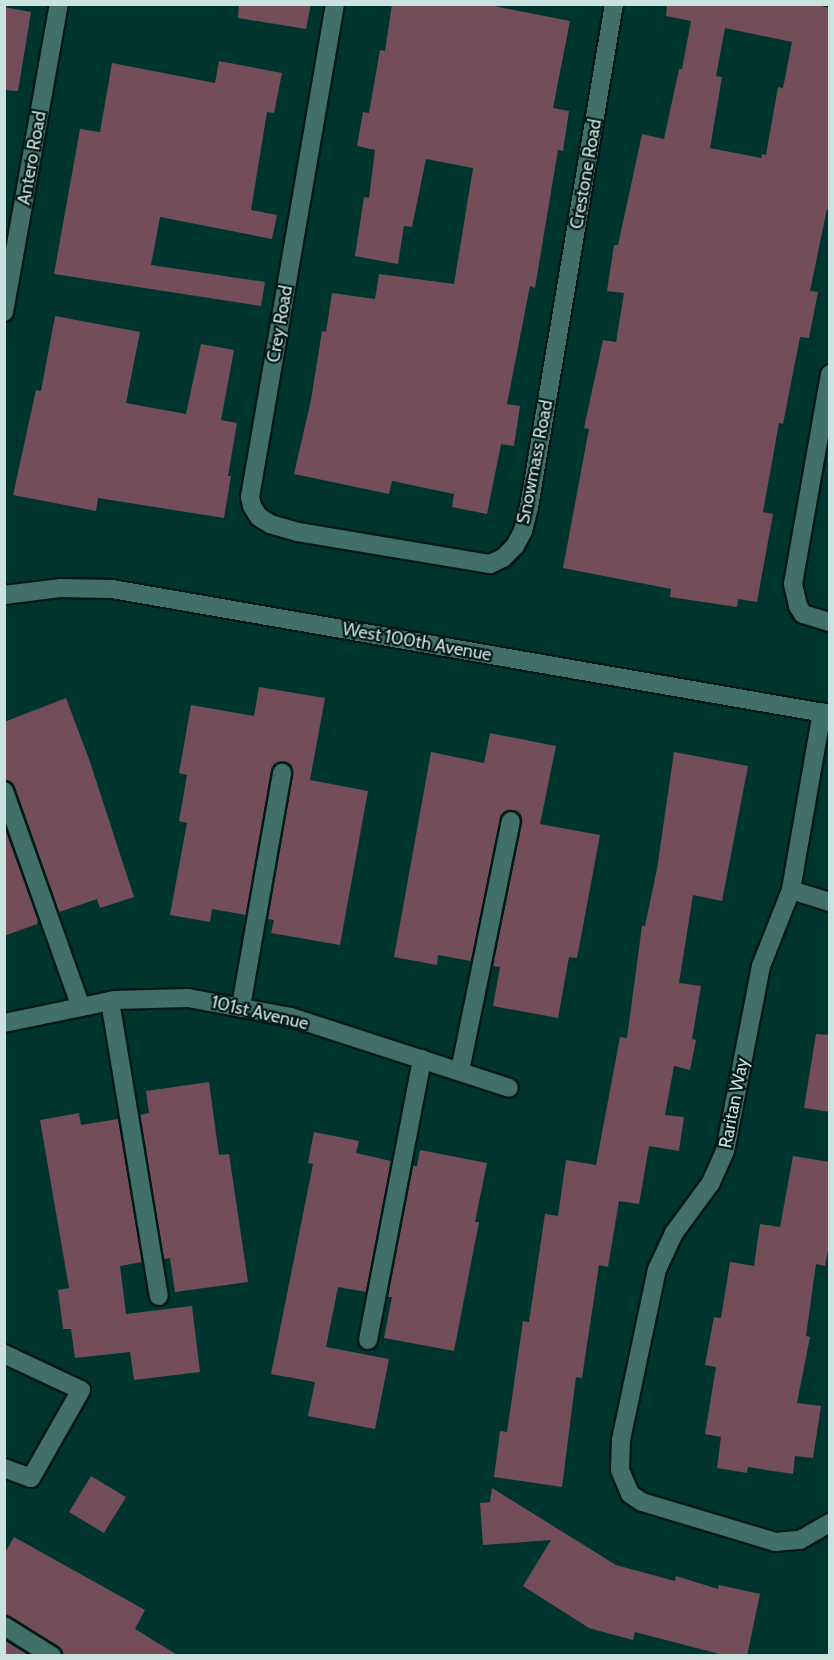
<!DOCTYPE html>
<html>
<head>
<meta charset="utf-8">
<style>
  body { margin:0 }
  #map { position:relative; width:834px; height:1660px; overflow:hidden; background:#00352f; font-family:Cabin,sans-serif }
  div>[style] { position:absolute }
  .building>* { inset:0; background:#734d57 }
  .roads { filter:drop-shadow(2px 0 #021916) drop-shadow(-2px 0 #021916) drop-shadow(0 2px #021916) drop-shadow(0 -2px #021916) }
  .minor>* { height:18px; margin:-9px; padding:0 9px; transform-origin:9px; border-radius:9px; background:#417069 }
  span { translate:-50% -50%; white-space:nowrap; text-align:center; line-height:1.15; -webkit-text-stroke:4.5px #051916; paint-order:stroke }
  .street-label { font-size:18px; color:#cbe3de }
  .frame { position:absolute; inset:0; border:6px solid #cbe3de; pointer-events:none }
</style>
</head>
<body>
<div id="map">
  <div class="building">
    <i style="clip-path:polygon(239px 4px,311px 4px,306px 29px,238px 18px)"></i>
    <i style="clip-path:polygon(392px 4px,484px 4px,570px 21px,553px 108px,569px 111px,563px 151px,558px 150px,535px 288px,530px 286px,507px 404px,520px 406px,514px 446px,501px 444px,487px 514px,452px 507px,454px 494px,392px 481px,389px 494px,294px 474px,311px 400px,322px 331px,326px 332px,332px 293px,375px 299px,379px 274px,454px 284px,473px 168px,426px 159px,412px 227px,404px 226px,398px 264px,355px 256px,364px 197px,369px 198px,375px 150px,357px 146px,363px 112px,369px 113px,380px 50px,385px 51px)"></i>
    <i style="clip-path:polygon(evenodd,667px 4px,812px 4px,830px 8px,830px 210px,827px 209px,810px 291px,818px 292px,809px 338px,800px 337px,783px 424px,779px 423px,763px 512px,773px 514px,757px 602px,738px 599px,737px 607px,670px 597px,671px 589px,563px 568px,589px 429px,584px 428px,603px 340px,616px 342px,624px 293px,607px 291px,614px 245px,618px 245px,642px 134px,664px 139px,679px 69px,682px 69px,691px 21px,666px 16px,667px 4px,725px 28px,792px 42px,783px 88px,778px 87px,766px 155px,762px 154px,761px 158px,710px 148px,722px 77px,716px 76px,725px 28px)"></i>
    <i style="clip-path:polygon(4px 7px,31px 12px,18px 91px,4px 90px)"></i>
    <i style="clip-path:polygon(219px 61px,282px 73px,274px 113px,267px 112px,251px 210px,277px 215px,272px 239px,160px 217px,151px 265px,265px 282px,261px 306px,54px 274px,80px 129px,100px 132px,112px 63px,215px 83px)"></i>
    <i style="clip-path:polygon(55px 316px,140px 332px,126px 403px,186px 414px,201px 344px,234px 350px,221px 420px,237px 423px,228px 476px,231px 476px,224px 518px,98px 498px,96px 511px,13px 495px,36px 390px,41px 391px)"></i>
    <i style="clip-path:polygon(259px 687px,325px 698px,310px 780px,368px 791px,340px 945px,271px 933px,274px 920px,268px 919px,293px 775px,292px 769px,285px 762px,278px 763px,271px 771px,246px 915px,212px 909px,210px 922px,170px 915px,187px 823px,179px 821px,187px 775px,179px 773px,191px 705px,254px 716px)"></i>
    <i style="clip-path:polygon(66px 698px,90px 762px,134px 897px,100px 908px,97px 899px,59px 912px,15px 787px,4px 780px,4px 722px)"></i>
    <i style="clip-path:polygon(490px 733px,556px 746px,540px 824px,600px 835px,577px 958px,569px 957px,558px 1018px,493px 1006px,500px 967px,493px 966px,522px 823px,521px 817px,514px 810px,507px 811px,500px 819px,471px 961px,438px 955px,437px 965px,394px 957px,431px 752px,484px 763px)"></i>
    <i style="clip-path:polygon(674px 752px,748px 766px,722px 901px,693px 895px,679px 983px,701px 986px,692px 1039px,696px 1040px,690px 1070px,674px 1066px,665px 1115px,684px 1117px,679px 1151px,649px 1146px,639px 1204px,619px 1201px,608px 1267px,599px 1265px,582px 1378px,576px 1377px,562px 1487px,494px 1477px,500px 1431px,507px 1432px,523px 1321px,529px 1322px,545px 1214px,558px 1216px,566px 1160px,596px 1165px,620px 1037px,627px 1038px,642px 926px,645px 926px,657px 869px)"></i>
    <i style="clip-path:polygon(4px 826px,38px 919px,37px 924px,4px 936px)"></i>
    <i style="clip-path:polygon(816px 1034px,830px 1035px,830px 1112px,804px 1108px)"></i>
    <i style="clip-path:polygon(209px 1082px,219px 1155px,229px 1154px,248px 1282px,175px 1292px,170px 1258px,164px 1259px,140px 1115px,149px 1113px,146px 1091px)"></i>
    <i style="clip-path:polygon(79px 1113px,81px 1125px,118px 1119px,142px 1262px,120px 1266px,126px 1314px,192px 1306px,200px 1372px,134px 1380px,130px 1352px,75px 1358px,71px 1329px,63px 1329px,58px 1290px,69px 1288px,40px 1120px)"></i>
    <i style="clip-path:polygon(314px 1132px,359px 1141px,356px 1153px,391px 1161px,366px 1292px,338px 1287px,326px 1347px,389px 1359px,375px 1429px,308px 1416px,315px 1382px,271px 1374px,313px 1164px,308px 1163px)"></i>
    <i style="clip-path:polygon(420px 1150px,487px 1163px,475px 1222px,479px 1222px,454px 1351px,384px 1338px,392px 1297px,388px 1297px,413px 1166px,417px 1166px)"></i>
    <i style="clip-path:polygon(793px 1156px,830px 1162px,830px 1240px,825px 1266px,816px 1264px,806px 1336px,810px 1337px,797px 1403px,821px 1406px,813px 1458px,795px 1456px,793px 1474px,748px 1467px,747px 1473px,717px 1468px,721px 1437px,705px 1434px,716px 1367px,705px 1365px,714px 1317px,721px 1318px,730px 1262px,754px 1266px,760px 1224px,780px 1227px)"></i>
    <i style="clip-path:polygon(91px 1476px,126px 1497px,104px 1533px,69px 1512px)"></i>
    <i style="clip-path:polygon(492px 1488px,616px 1565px,675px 1581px,676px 1576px,718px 1589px,719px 1585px,760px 1594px,747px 1656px,727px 1656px,635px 1632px,633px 1640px,589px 1628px,523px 1586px,551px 1540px,483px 1545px,480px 1503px,490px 1502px)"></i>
    <i style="clip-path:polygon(14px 1537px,145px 1610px,135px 1629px,179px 1656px,63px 1656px,58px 1646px,4px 1615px,4px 1554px)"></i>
    <i style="clip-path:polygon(4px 1640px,30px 1656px,4px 1656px)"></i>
  </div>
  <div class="roads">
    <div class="minor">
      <i style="left:335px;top:4px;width:500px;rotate:99.78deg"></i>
      <i style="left:250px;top:497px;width:9px;rotate:77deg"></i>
      <i style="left:252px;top:506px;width:13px;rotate:58deg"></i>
      <i style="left:259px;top:517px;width:13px;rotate:32deg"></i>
      <i style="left:270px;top:524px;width:29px;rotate:16deg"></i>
      <i style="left:298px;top:532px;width:195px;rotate:9.5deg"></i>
      <i style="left:490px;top:564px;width:14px;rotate:-25deg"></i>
      <i style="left:503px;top:558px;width:17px;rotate:-45deg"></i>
      <i style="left:515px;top:546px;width:17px;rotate:-62deg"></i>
      <i style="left:523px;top:531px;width:25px;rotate:-76deg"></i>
      <i style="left:529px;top:507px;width:510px;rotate:-80.41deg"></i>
      <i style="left:4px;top:312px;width:313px;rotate:-79.9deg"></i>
      <i style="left:830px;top:374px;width:213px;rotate:100deg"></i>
      <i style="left:793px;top:584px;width:23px;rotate:77deg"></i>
      <i style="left:798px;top:606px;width:9px;rotate:58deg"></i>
      <i style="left:803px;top:614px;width:28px;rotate:17deg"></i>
      <i style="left:4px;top:595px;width:56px;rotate:-7.1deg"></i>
      <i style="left:60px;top:588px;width:52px;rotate:1.1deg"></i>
      <i style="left:112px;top:589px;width:729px;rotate:9.88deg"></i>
      <i style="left:822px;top:712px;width:181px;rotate:99.9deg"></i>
      <i style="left:791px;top:890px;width:82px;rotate:111.5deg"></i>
      <i style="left:761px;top:966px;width:188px;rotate:101deg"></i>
      <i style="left:725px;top:1151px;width:36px;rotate:114deg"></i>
      <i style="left:710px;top:1184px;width:61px;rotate:126.3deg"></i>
      <i style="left:674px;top:1233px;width:40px;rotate:115deg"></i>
      <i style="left:657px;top:1269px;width:175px;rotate:101.9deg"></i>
      <i style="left:621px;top:1440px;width:30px;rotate:92deg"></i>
      <i style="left:620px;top:1470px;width:26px;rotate:67deg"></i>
      <i style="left:630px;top:1494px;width:14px;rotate:34deg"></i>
      <i style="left:642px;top:1502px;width:139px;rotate:16.7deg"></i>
      <i style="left:775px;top:1542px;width:25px;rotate:-5deg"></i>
      <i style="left:800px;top:1540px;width:34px;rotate:-30deg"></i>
      <i style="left:4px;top:791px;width:229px;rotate:70.4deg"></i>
      <i style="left:791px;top:890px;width:41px;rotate:17.1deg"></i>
      <i style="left:110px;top:1001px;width:299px;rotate:80.6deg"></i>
      <i style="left:241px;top:1006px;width:237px;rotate:-80deg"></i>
      <i style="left:4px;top:1023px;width:113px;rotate:-11.7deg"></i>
      <i style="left:115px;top:1000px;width:73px;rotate:-1.6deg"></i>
      <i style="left:188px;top:998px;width:105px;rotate:10.5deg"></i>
      <i style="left:291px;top:1017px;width:229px;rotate:18deg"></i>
      <i style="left:460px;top:1071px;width:255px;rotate:-78.5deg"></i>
      <i style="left:368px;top:1340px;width:286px;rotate:-79.1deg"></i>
      <i style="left:4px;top:1354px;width:85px;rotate:25.1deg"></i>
      <i style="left:81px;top:1390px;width:101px;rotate:119.6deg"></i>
      <i style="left:31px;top:1478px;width:29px;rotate:-160deg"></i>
      <i style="left:4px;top:1626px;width:57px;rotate:32deg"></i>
    </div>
  </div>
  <div class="street-label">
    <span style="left:32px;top:158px;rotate:-80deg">Antero Road</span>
    <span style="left:586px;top:174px;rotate:-80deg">Crestone Road</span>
    <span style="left:280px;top:324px;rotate:-80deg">Crey Road</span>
    <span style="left:535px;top:462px;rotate:-79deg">Snowmass Road</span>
    <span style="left:417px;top:642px;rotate:10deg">West 100th Avenue</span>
    <span style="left:260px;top:1013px;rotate:13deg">101st Avenue</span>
    <span style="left:734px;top:1103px;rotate:-79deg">Raritan Way</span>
  </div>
  <div class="frame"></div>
</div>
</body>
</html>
